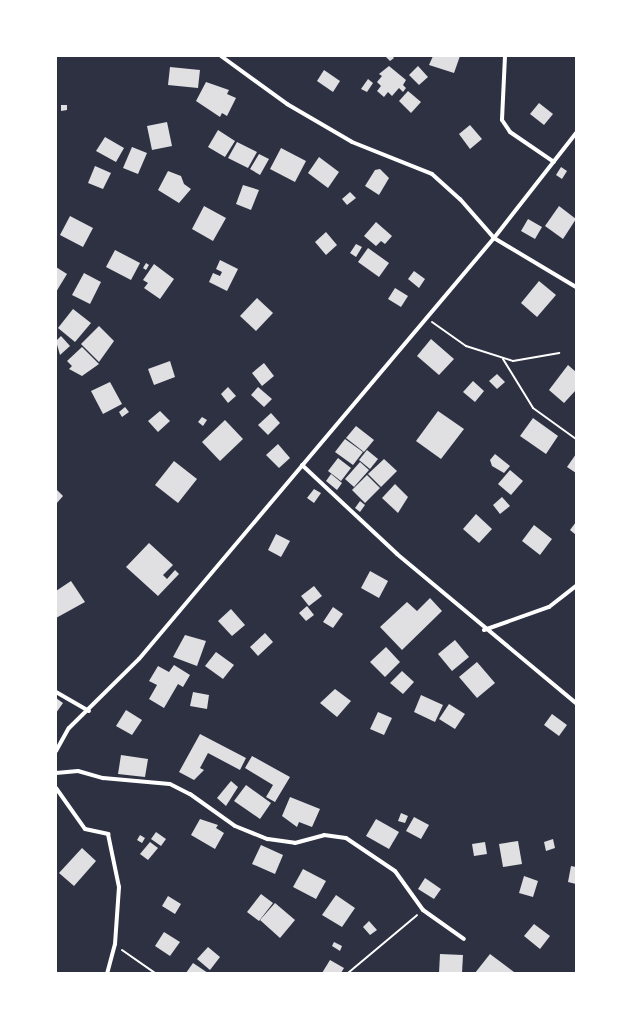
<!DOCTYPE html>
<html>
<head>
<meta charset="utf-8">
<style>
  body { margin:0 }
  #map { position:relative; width:632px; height:1029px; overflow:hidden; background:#2d3142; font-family:Ubuntu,sans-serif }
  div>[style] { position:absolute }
  .building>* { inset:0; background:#e0e0e3 }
  .path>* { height:2px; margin:-1px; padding:0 1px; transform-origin:1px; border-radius:1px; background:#fff }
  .minor>* { height:4px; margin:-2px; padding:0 2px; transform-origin:2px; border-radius:2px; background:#fff }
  span { translate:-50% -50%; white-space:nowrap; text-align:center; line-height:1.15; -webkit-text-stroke:3px #fff; paint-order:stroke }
  .frame { position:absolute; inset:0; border:57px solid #fff; pointer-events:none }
</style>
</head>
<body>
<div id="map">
  <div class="building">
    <i style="clip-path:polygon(385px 56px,392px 56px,394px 58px,390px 61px)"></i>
    <i style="clip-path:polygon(433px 56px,460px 56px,454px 73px,429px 65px)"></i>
    <i style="clip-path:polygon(389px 66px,406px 80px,403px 85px,406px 88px,403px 92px,399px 88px,392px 96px,388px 92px,384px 97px,377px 91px,381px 86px,377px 82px,382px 76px,379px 74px)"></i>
    <i style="clip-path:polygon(418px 66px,428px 77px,419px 85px,409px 75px)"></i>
    <i style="clip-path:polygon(170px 67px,200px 70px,198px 88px,168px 85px)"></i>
    <i style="clip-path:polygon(324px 70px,340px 81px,333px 92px,317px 81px)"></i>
    <i style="clip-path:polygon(368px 79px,373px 83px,367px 92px,361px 89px)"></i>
    <i style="clip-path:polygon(206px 82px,229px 90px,227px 94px,236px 98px,227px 116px,222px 113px,220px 117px,196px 101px)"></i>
    <i style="clip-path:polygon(408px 91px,421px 102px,411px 113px,399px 101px)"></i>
    <i style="clip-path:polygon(539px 103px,553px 114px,544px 125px,530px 114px)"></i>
    <i style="clip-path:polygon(61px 105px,67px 105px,67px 110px,61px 111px)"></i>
    <i style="clip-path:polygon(167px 122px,172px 146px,152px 150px,147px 126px)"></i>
    <i style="clip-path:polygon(470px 125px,482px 139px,470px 149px,459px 134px)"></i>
    <i style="clip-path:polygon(218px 130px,235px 141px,225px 157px,208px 147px)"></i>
    <i style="clip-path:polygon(105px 137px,124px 148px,116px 162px,96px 151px)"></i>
    <i style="clip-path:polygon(237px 142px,257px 152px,248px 168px,228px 158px)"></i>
    <i style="clip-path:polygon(132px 147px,147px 153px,138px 174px,123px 168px)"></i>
    <i style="clip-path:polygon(281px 148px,306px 161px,295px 182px,270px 169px)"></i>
    <i style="clip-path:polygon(259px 154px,269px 159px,260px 175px,250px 169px)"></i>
    <i style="clip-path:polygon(319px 157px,339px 172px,328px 188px,308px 173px)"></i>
    <i style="clip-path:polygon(95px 166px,111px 173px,103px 189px,88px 183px)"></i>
    <i style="clip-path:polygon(561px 167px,567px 171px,562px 179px,556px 175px)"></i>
    <i style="clip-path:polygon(380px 169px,389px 178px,379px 195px,365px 186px,375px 170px)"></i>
    <i style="clip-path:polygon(168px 171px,181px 176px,184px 184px,191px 189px,179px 203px,158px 190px)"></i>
    <i style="clip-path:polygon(243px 185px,259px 190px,251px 210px,236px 204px)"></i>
    <i style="clip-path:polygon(350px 192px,356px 198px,347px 205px,342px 199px)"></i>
    <i style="clip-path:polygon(204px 206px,226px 218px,213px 241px,192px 229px)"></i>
    <i style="clip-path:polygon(559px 206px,576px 219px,563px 239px,545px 226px)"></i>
    <i style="clip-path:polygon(70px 216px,93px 228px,83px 247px,60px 235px)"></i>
    <i style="clip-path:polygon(528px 219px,542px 227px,535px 239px,521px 231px)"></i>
    <i style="clip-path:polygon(376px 222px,392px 236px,385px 244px,381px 241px,376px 246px,364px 236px)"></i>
    <i style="clip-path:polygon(326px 232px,337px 245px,326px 255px,315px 242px)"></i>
    <i style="clip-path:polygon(356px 244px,362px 247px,356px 257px,350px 253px)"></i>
    <i style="clip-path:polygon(368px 248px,389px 263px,379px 277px,358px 262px)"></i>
    <i style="clip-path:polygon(115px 250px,140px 263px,131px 280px,106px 267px)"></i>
    <i style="clip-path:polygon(220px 260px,238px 269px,227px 291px,209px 282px,213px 273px,220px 276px,222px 272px,216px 269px)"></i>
    <i style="clip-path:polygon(146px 263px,149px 265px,146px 270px,143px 268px)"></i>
    <i style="clip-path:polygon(154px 264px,174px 279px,160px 299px,144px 288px,148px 283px,143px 280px)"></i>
    <i style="clip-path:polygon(56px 267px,67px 274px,56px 292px)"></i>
    <i style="clip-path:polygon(414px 271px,425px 279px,419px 288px,408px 279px)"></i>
    <i style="clip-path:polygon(84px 273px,101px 282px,90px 304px,72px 295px)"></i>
    <i style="clip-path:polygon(539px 281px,556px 295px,537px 317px,521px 303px)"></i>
    <i style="clip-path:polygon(395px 288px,408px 296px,401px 307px,388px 299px)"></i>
    <i style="clip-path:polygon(257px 298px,273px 313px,256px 331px,240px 316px)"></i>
    <i style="clip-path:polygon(73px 309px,91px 323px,75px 342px,58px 328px)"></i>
    <i style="clip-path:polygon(99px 326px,114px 341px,99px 362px,81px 344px)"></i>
    <i style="clip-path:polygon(61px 336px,70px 346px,60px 355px,56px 341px)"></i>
    <i style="clip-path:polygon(431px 339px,454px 359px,439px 375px,417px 356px)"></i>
    <i style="clip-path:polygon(82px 347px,99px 364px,82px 376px,69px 369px,72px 366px,67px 361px)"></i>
    <i style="clip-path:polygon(170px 361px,175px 377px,154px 385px,148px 369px)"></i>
    <i style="clip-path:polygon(264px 363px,274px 376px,262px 386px,252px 373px)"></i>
    <i style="clip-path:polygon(568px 365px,576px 372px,576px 390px,564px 403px,549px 390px)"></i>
    <i style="clip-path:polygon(497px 374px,505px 382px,497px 389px,489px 381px)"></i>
    <i style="clip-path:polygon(473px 381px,484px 391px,475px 402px,463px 392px)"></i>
    <i style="clip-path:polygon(110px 382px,122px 404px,103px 414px,91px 391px)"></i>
    <i style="clip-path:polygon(228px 387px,236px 396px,228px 403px,221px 394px)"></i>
    <i style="clip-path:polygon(258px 387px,272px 399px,264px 407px,251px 395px)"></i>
    <i style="clip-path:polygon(125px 407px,129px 412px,122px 417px,119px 412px)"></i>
    <i style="clip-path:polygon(160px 411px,170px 421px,158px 432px,148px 421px)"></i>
    <i style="clip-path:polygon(438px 411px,464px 429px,441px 459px,416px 441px)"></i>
    <i style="clip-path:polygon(271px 413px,280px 423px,268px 435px,258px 425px)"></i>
    <i style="clip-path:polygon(202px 417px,207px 420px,203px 426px,198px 422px)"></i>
    <i style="clip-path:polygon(533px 418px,558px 436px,546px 454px,520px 436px)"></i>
    <i style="clip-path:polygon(225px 420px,243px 439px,220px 461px,202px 442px)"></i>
    <i style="clip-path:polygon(356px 426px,374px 440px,364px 452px,346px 438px)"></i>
    <i style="clip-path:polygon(345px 439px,363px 452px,353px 465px,335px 452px)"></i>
    <i style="clip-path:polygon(278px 444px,290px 458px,279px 468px,266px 455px)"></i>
    <i style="clip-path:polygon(367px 450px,378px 459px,370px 469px,359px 460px)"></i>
    <i style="clip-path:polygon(495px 454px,510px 466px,504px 473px,492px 466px,490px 460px)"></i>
    <i style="clip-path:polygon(576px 454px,576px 473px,567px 467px)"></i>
    <i style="clip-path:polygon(338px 458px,351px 468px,341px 481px,328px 471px)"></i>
    <i style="clip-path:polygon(384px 459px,397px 471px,381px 487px,368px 474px)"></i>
    <i style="clip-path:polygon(174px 461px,197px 479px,178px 503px,155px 485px)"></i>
    <i style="clip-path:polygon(360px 462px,369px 470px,354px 487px,345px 479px)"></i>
    <i style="clip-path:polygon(510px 470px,523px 481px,511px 495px,498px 484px)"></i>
    <i style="clip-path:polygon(331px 474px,342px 483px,337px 490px,326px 481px)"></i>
    <i style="clip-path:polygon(367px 475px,380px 488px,365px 503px,352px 490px)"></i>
    <i style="clip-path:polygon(395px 484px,408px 497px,398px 513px,382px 498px)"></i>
    <i style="clip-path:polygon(56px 489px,63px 496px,56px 504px)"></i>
    <i style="clip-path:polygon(314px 489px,321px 493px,314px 503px,307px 498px)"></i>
    <i style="clip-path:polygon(502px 497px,510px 506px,500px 514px,493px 505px)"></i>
    <i style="clip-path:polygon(360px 501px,365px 505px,360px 512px,355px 508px)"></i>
    <i style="clip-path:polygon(476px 514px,492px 529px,479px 543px,463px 529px)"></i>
    <i style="clip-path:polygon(576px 522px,576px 535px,570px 530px)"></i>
    <i style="clip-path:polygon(534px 525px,552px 539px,540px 555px,522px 541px)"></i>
    <i style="clip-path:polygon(276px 534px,290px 541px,281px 557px,268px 550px)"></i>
    <i style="clip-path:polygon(149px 543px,173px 565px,163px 575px,167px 579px,175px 570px,179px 574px,158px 596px,126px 567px)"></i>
    <i style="clip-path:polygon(370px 571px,388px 581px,379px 598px,361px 588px)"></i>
    <i style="clip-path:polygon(71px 581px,85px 602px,56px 618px,56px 591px)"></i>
    <i style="clip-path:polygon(314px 586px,322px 596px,309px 606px,301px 596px)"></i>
    <i style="clip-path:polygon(430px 598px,442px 611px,402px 650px,380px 627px,407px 602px,417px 611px)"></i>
    <i style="clip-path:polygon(307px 606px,314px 615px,306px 621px,299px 613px)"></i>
    <i style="clip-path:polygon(333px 607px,343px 614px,333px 628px,323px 622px)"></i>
    <i style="clip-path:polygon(231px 609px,245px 625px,232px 636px,218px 621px)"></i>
    <i style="clip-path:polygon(265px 633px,273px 642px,258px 656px,250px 647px)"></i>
    <i style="clip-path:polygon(185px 635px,206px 641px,197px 666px,173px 657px)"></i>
    <i style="clip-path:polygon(455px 640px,469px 657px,452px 671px,438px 654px)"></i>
    <i style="clip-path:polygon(386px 647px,400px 662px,385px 677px,370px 662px)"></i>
    <i style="clip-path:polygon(216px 652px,234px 665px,223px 679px,205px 666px)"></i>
    <i style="clip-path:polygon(477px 662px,495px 683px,477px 698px,459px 677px)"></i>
    <i style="clip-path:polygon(174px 665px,190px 675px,183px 687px,178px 684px,164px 708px,149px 699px,157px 685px,149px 681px,158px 666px,169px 672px)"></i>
    <i style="clip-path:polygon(402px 671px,414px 682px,403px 694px,390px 683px)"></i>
    <i style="clip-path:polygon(335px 689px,351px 701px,337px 717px,320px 703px)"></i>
    <i style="clip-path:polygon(193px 692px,209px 695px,207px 709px,190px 706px)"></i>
    <i style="clip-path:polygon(421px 695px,443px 705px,435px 722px,414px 712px)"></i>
    <i style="clip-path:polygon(56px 698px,63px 703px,56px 713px)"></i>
    <i style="clip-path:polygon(449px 704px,465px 714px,455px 729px,439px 719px)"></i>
    <i style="clip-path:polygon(126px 710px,142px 720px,132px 735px,116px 726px)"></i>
    <i style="clip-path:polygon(378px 712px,392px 718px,384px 735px,370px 729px)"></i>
    <i style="clip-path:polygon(552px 714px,567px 725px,559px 736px,544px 725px)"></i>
    <i style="clip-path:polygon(200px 734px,246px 758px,240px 770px,208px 753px,200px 768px,204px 770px,194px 780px,179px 772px)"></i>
    <i style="clip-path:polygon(121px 755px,148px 759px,145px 777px,118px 774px)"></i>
    <i style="clip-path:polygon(252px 756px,290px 777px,275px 802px,266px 797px,273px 785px,245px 768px)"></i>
    <i style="clip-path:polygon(231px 781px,238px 787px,226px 806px,217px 798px)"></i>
    <i style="clip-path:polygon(246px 785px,271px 803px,260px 819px,234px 801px)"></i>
    <i style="clip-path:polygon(290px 797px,320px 809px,312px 827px,299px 822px,297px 827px,282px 816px)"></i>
    <i style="clip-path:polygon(401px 813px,408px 816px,405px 823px,398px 821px)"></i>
    <i style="clip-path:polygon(414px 817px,429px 825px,421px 839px,406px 831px)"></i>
    <i style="clip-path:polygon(200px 819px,218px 825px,216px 828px,224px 833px,215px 849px,191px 835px)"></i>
    <i style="clip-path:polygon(376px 819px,399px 832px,389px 849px,366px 836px)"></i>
    <i style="clip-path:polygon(156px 832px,166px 839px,161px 846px,151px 839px)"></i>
    <i style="clip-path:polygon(140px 835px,145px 838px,142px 843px,137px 840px)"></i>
    <i style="clip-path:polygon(553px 839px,555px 848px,546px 851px,544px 842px)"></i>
    <i style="clip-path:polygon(518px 841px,522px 864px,503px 867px,499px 844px)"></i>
    <i style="clip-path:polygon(150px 842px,158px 848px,148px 860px,140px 854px)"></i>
    <i style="clip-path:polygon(485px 842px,487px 854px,474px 856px,472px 844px)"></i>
    <i style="clip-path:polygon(261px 845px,283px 855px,275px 874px,252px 864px)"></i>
    <i style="clip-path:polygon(82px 848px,96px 861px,74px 886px,59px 873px)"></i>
    <i style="clip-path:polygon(571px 866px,576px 867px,576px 884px,568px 882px)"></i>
    <i style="clip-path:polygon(303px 869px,326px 881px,316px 899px,293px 887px)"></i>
    <i style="clip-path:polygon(524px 876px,538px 881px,533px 897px,519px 893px)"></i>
    <i style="clip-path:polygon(425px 878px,441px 889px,434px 899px,418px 889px)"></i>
    <i style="clip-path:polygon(261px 894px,273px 903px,259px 921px,247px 912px)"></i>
    <i style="clip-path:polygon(336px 895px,355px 908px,342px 927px,322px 915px)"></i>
    <i style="clip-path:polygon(168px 896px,181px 904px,175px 914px,162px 906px)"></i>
    <i style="clip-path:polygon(275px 903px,295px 920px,280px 938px,260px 920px)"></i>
    <i style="clip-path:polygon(369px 921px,377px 930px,370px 935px,363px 927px)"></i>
    <i style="clip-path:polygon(534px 924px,550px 936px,540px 949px,524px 936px)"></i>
    <i style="clip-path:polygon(164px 932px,180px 942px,170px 956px,155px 946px)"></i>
    <i style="clip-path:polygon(334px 942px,342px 946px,340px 951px,332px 946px)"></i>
    <i style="clip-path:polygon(208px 947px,220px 957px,210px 970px,197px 959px)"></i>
    <i style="clip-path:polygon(440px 954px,463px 955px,462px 973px,439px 973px)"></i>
    <i style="clip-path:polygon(490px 954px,514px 972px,513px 973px,475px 973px)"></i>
    <i style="clip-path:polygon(330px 960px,344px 968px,341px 973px,322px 973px)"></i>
    <i style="clip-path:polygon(193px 963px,208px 973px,186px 973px)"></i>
  </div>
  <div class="path">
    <i style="left:432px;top:322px;width:42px;rotate:35.2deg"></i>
    <i style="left:466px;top:346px;width:49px;rotate:17.7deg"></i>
    <i style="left:513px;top:361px;width:47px;rotate:-9.9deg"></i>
    <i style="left:503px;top:359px;width:57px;rotate:58.5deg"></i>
    <i style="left:533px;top:408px;width:53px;rotate:35.8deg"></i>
    <i style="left:122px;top:950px;width:40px;rotate:34.9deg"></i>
    <i style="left:348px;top:973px;width:90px;rotate:-40deg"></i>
  </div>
  <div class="minor">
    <i style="left:221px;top:56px;width:82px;rotate:36deg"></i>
    <i style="left:287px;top:104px;width:75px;rotate:30.3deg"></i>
    <i style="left:352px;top:142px;width:86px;rotate:21.8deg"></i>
    <i style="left:432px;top:174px;width:38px;rotate:42deg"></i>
    <i style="left:460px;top:199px;width:52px;rotate:48.9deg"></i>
    <i style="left:494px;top:238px;width:96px;rotate:30.9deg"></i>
    <i style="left:505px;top:56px;width:64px;rotate:92.7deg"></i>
    <i style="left:502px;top:120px;width:14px;rotate:56deg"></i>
    <i style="left:510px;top:132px;width:53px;rotate:34.3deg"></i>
    <i style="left:302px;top:465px;width:130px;rotate:43.1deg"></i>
    <i style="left:397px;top:554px;width:233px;rotate:39.8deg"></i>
    <i style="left:484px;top:630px;width:69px;rotate:-19.5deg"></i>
    <i style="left:549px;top:607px;width:34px;rotate:-38deg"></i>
    <i style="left:56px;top:692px;width:38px;rotate:30deg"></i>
    <i style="left:56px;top:751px;width:26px;rotate:-61deg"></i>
    <i style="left:69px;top:728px;width:98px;rotate:-44.6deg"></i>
    <i style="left:139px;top:659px;width:551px;rotate:-49.86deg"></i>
    <i style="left:494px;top:238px;width:133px;rotate:-52deg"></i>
    <i style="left:56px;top:773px;width:22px;rotate:-5deg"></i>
    <i style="left:78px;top:771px;width:26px;rotate:16deg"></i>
    <i style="left:103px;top:778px;width:67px;rotate:5.1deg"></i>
    <i style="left:170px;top:784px;width:22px;rotate:27deg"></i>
    <i style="left:190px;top:794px;width:55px;rotate:35.4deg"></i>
    <i style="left:235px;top:826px;width:35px;rotate:22deg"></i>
    <i style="left:268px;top:839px;width:27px;rotate:8deg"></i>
    <i style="left:295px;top:843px;width:30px;rotate:-15deg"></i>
    <i style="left:324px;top:835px;width:22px;rotate:8deg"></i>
    <i style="left:346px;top:838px;width:59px;rotate:34deg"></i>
    <i style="left:395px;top:871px;width:48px;rotate:54.3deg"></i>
    <i style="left:423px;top:910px;width:50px;rotate:35.3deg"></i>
    <i style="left:56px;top:788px;width:50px;rotate:54.7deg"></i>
    <i style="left:85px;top:829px;width:24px;rotate:12deg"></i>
    <i style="left:108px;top:834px;width:54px;rotate:78.3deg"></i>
    <i style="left:119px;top:887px;width:57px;rotate:94deg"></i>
    <i style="left:115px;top:944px;width:30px;rotate:105deg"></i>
  </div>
  <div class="frame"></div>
</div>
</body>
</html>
